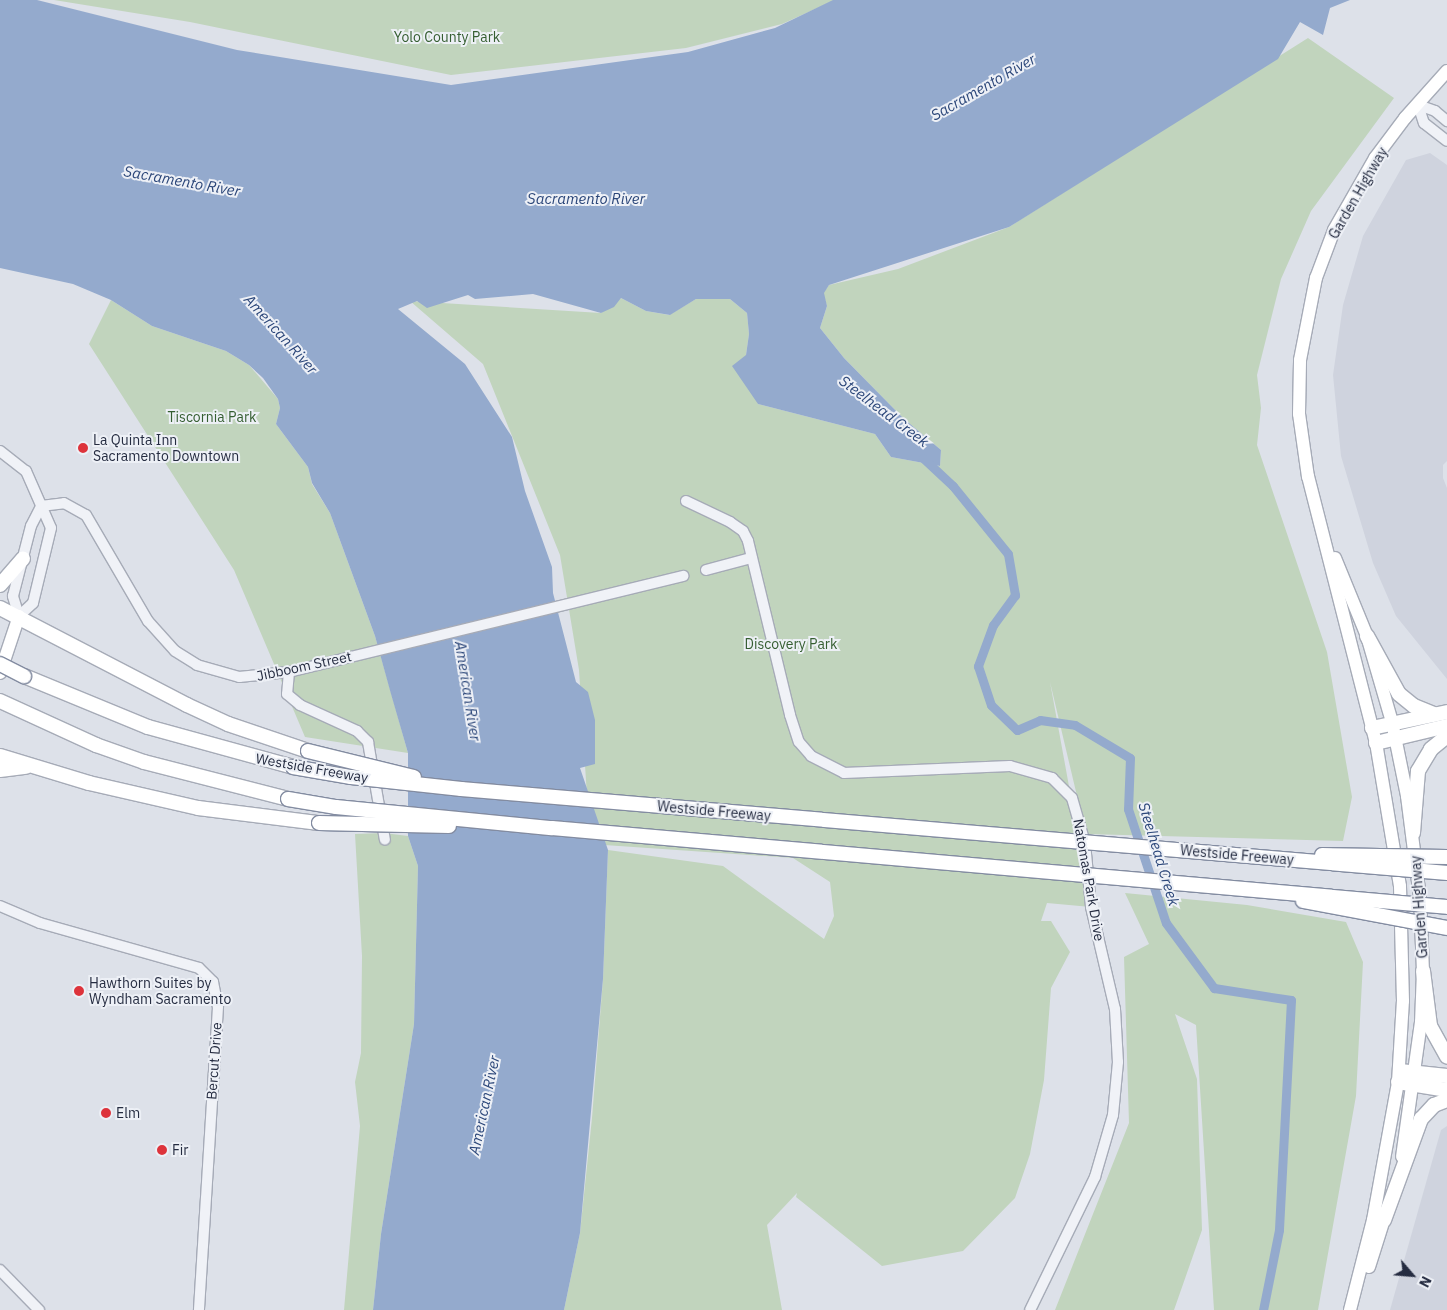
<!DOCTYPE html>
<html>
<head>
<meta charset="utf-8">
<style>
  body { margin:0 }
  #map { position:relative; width:1447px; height:1310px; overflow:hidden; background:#dde1e9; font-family:"IBM Plex Sans",sans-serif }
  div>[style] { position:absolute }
  .built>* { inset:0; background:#cfd3de }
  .green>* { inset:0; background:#c1d4bd }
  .water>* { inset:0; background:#94aacd }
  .canal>* { height:9px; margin:-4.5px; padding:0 4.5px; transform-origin:4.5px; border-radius:4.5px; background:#94aacd }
  .roads { filter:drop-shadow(1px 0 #a6abb7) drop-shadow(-1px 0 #a6abb7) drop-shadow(0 1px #a6abb7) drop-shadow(0 -1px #a6abb7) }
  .minor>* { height:10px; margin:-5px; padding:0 5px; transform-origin:5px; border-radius:5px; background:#f0f2f7 }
  .major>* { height:12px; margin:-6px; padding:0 6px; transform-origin:6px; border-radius:6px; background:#fff }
  .highway>* { height:14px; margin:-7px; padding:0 7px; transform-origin:7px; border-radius:7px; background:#fff }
  .bridges { filter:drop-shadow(1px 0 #838ca1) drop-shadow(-1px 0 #838ca1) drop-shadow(0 1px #838ca1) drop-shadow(0 -1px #838ca1) }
  .highway-bridge>* { height:14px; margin:-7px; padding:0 7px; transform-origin:7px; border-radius:7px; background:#fff }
  .dots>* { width:14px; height:14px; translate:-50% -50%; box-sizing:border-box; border:2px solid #edf0f6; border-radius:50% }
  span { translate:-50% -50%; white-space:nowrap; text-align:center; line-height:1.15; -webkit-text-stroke:4px #edf0f6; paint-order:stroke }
  .park-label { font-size:14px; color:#355e31 }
  .street-label { font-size:14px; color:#252c41 }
  .poi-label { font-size:14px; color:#252c41 }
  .left { translate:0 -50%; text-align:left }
  .water-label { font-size:15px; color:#2b4679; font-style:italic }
  .north { position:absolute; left:1387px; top:1250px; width:50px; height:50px; -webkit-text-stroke:4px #edf0f6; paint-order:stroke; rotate:117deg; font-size:14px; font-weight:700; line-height:20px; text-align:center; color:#252c41 }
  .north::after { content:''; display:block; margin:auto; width:18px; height:22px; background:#252c41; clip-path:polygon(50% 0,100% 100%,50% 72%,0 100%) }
</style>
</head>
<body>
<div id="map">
  <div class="built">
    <i style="clip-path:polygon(1430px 153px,1447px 165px,1447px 461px,1443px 465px,1443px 478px,1447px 488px,1447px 679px,1396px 616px,1373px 563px,1341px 456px,1333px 375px,1343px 305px,1363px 236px,1406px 160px)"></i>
    <i style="clip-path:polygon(1447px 1126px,1447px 1310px,1390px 1310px,1441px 1130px)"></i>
  </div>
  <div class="green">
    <i style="clip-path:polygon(54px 0,835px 0,782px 24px,686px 48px,451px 75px,190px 22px)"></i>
    <i style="clip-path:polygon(1308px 38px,1394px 98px,1311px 211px,1281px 279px,1257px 375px,1261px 408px,1257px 445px,1327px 652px,1352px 797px,1343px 841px,1086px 834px,1050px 682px,1091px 907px,1047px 903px,1041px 921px,1051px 921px,1070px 952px,1051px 988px,1044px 1080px,1030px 1154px,1015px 1198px,963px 1251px,882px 1266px,796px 1197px,797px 1193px,767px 1225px,782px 1310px,564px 1310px,580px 1233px,592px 1118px,603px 979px,608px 850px,723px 866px,824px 939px,834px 916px,830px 882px,793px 858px,590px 844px,579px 670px,560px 555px,483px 364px,410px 301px,601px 313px,621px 298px,646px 311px,669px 315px,696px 299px,730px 299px,747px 313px,749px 334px,746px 355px,758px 404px,875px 434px,891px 457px,940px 466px,941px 450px,903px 418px,844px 358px,820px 328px,827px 306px,823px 293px,829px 285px,898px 269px,1009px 227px)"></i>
    <i style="clip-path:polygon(111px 300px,152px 326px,226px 351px,249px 365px,278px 399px,280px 408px,276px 424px,308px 467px,312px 484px,330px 513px,375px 636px,408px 753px,305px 737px,234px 570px,89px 344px)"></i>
    <i style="clip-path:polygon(384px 833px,408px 836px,418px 866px,414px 1024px,381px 1234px,373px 1310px,344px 1310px,360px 1126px,355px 1082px,361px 1053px,362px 956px,355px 834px)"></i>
    <i style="clip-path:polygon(1125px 893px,1247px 905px,1346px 922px,1363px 962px,1356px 1096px,1318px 1310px,1214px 1310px,1196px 1025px,1175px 1014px,1197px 1079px,1202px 1230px,1174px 1310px,1055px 1310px,1129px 1123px,1124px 957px,1149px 944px)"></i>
  </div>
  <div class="water">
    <i style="clip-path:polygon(0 0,37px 0,237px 50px,451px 85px,688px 52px,775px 28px,833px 0,1350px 0,1330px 8px,1323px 35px,1300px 22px,1278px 59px,1009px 227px,829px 285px,824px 293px,827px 306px,820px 328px,844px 358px,903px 418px,941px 450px,940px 466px,891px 457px,875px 434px,758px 404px,732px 366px,746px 355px,749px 334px,747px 313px,730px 299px,696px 299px,670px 315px,646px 311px,621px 298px,614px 307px,601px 313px,533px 294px,475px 299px,468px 295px,427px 308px,417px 301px,398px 309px,465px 364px,512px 437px,525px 491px,552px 567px,553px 593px,576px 682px,588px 692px,595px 720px,595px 764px,580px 768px,608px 850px,603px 979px,580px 1233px,564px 1310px,373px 1310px,381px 1234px,414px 1024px,418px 866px,408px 836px,408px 753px,391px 694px,375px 636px,330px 513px,312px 483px,308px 467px,276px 424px,280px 408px,278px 399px,263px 378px,249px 365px,226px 351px,152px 326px,111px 300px,73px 284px,0 268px)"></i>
  </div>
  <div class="canal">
    <i style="left:923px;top:458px;width:41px;rotate:43deg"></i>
    <i style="left:953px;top:486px;width:87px;rotate:51deg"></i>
    <i style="left:1008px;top:554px;width:42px;rotate:80.3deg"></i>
    <i style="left:1015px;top:595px;width:37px;rotate:126deg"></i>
    <i style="left:993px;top:625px;width:44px;rotate:110.1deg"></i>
    <i style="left:978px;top:666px;width:41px;rotate:71.6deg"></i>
    <i style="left:991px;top:705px;width:36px;rotate:44deg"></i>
    <i style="left:1017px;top:730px;width:25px;rotate:-23deg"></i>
    <i style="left:1040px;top:720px;width:35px;rotate:8deg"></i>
    <i style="left:1075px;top:725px;width:64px;rotate:31deg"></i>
    <i style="left:1130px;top:758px;width:51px;rotate:92.2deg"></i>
    <i style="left:1128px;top:809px;width:120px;rotate:71.6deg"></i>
    <i style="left:1166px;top:923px;width:81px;rotate:53.6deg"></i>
    <i style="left:1214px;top:988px;width:78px;rotate:8.9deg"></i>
    <i style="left:1291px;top:1000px;width:230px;rotate:93deg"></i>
    <i style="left:1279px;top:1230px;width:82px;rotate:101.3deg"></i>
  </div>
  <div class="roads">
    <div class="minor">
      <i style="left:1418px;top:105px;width:19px;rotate:72deg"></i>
      <i style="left:1424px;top:123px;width:29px;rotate:38deg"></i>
      <i style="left:1418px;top:105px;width:18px;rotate:19deg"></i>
      <i style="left:1435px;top:111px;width:16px;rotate:40deg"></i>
      <i style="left:0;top:451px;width:33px;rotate:38deg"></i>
      <i style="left:26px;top:471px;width:62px;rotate:66.3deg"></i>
      <i style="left:51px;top:528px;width:77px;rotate:103.5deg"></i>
      <i style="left:33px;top:603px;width:19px;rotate:137deg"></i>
      <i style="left:19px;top:616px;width:21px;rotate:-107deg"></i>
      <i style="left:13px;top:596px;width:72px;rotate:-75.6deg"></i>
      <i style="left:31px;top:526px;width:22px;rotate:-63deg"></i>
      <i style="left:686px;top:501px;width:49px;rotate:25.5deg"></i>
      <i style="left:730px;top:522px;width:16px;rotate:35deg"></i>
      <i style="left:743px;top:531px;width:11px;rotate:63deg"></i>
      <i style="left:748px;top:541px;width:179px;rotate:76.4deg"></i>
      <i style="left:790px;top:715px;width:28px;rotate:72deg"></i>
      <i style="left:799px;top:742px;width:18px;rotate:49deg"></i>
      <i style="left:811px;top:756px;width:37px;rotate:27deg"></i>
      <i style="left:844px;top:773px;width:166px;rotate:-2.4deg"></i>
      <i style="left:1010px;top:766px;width:44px;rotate:15.9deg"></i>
      <i style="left:1052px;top:778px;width:28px;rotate:45deg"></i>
      <i style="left:1072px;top:798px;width:47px;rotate:73.9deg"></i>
      <i style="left:1085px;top:843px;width:64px;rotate:84.6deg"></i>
      <i style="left:1091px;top:907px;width:105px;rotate:76.8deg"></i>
      <i style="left:1115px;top:1009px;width:53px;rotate:86.8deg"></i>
      <i style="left:1118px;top:1062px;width:53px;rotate:95.4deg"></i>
      <i style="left:1113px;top:1115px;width:65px;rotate:106.2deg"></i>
      <i style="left:1095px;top:1177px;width:148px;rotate:116deg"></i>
      <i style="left:41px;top:506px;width:23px;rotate:-7deg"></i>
      <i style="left:64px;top:503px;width:25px;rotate:29deg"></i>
      <i style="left:86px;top:515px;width:123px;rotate:59.7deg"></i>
      <i style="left:148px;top:621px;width:40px;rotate:48deg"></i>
      <i style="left:175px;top:651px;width:26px;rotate:32deg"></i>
      <i style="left:197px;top:665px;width:44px;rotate:15.9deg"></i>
      <i style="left:239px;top:677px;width:50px;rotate:-5.7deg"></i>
      <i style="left:289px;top:672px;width:406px;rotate:-13.7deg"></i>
      <i style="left:706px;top:570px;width:47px;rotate:-14.9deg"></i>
      <i style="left:289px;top:672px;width:22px;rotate:95deg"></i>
      <i style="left:287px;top:694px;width:17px;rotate:40deg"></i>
      <i style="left:300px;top:705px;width:63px;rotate:24.5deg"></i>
      <i style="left:357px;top:731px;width:16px;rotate:45deg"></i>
      <i style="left:368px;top:742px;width:99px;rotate:80.2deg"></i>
      <i style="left:0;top:906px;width:43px;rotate:23deg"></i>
      <i style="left:40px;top:923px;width:165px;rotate:15.8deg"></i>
      <i style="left:199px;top:968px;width:20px;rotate:45deg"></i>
      <i style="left:213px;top:982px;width:25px;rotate:79deg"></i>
      <i style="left:218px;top:1007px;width:304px;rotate:93.6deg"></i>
      <i style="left:0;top:1270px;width:56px;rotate:45.7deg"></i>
    </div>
    <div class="major">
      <i style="left:1335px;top:558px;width:84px;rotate:67.7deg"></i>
      <i style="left:1367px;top:636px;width:90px;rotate:73.8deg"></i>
      <i style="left:1392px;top:722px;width:76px;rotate:78.5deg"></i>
      <i style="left:1407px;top:796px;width:102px;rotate:82.7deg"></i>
      <i style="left:1420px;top:897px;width:74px;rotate:87.7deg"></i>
      <i style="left:1423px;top:971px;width:51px;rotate:92.2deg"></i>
      <i style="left:1421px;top:1022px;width:136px;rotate:98deg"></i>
      <i style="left:0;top:673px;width:60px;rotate:-71.6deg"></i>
      <i style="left:1369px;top:1267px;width:60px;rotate:-72.5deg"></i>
      <i style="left:1350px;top:1310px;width:93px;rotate:-75.7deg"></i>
      <i style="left:1373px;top:1220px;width:140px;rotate:-79.7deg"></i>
      <i style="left:1398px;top:1082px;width:81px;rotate:-86.5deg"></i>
      <i style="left:1403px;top:1001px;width:115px;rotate:-91.5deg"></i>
      <i style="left:1400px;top:886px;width:145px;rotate:-99.5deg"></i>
      <i style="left:1376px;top:743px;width:275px;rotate:-104.3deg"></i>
      <i style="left:1308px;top:477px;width:64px;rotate:-98.1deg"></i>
      <i style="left:1299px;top:414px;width:54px;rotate:-88.9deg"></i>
      <i style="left:1300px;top:360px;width:84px;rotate:-79deg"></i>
      <i style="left:1316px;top:278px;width:51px;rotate:-69.4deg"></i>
      <i style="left:1334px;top:230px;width:83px;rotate:-60.3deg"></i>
      <i style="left:1375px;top:158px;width:50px;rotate:-53.1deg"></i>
      <i style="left:1405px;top:118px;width:63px;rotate:-48.2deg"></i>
    </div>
    <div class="highway">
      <i style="left:0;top:585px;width:35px;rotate:-49deg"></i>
      <i style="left:0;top:608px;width:211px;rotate:27.4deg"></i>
      <i style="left:187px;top:705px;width:45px;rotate:24.9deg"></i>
      <i style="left:228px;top:724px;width:84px;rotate:18.6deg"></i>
      <i style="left:1367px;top:636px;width:66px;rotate:61.1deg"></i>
      <i style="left:1399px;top:694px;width:19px;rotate:39deg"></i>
      <i style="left:1414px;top:706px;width:22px;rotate:22deg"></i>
      <i style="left:24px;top:676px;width:134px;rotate:22.4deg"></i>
      <i style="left:148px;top:727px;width:150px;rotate:15.4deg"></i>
      <i style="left:0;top:701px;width:106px;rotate:24.6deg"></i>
      <i style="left:96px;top:745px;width:51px;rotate:19.5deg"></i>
      <i style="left:144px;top:762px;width:149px;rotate:14.4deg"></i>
      <i style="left:1372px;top:728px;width:77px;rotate:-12deg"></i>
      <i style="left:1376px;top:743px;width:73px;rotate:-13.5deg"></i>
      <i style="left:0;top:756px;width:93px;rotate:16.9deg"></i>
      <i style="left:89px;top:783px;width:112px;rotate:12.9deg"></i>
      <i style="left:198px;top:808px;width:122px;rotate:7.1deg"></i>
      <i style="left:0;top:770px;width:26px;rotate:-7deg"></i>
      <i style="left:1413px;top:833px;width:62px;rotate:-85.4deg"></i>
      <i style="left:1418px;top:771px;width:26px;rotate:-59deg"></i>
      <i style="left:1431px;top:749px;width:21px;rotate:-39deg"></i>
      <i style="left:1423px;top:971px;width:55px;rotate:82.7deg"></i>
      <i style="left:1430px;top:1026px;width:35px;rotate:61deg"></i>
      <i style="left:1400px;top:1071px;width:47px;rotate:6.1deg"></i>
      <i style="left:1398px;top:1082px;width:50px;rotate:9.3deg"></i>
      <i style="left:1384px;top:1220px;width:108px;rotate:-69.9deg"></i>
      <i style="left:1421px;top:1119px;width:19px;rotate:-47deg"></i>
      <i style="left:1434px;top:1105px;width:14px;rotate:-21deg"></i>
    </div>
  </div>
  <div class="bridges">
    <div class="highway-bridge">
      <i style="left:0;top:664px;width:27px;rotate:27deg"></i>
      <i style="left:308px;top:751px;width:109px;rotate:13.8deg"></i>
      <i style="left:293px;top:767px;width:59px;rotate:9.8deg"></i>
      <i style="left:351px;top:777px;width:111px;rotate:6.2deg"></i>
      <i style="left:461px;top:789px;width:990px;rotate:4.87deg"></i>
      <i style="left:288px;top:799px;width:49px;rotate:9.5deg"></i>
      <i style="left:336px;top:807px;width:217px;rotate:5.6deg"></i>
      <i style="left:552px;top:828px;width:898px;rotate:5.04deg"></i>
      <i style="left:319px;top:823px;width:130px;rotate:1.3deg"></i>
      <i style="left:1322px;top:855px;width:125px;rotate:0.9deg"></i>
      <i style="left:1303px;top:901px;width:147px;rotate:10.6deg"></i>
    </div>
  </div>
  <div class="dots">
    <i style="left:83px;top:448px;background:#dd333b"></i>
    <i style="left:79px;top:991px;background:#dd333b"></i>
    <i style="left:106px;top:1113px;background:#dd333b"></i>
    <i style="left:162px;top:1150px;background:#dd333b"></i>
  </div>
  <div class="park-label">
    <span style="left:447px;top:37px">Yolo County Park</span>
    <span style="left:212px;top:417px">Tiscornia Park</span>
    <span style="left:791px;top:644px">Discovery Park</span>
  </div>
  <div class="street-label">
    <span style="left:1358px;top:193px;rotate:-60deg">Garden Highway</span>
    <span style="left:304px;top:666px;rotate:-12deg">Jibboom Street</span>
    <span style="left:312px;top:768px;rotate:10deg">Westside Freeway</span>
    <span style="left:714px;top:811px;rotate:5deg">Westside Freeway</span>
    <span style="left:1237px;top:855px;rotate:5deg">Westside Freeway</span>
    <span style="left:1089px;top:880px;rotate:80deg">Natomas Park Drive</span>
    <span style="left:1419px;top:907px;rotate:-94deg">Garden Highway</span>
    <span style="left:214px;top:1061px;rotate:-86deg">Bercut Drive</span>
  </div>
  <div class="poi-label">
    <span class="left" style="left:93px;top:448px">La Quinta Inn<br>Sacramento Downtown</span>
    <span class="left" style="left:89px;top:991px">Hawthorn Suites by<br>Wyndham Sacramento</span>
    <span class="left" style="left:116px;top:1113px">Elm</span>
    <span class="left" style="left:172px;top:1150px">Fir</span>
  </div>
  <div class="water-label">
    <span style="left:983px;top:87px;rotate:-30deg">Sacramento River</span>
    <span style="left:182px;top:181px;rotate:10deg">Sacramento River</span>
    <span style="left:586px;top:199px">Sacramento River</span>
    <span style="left:281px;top:334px;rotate:48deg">American River</span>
    <span style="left:884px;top:411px;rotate:37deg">Steelhead Creek</span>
    <span style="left:468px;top:691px;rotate:81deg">American River</span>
    <span style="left:1159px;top:854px;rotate:73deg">Steelhead Creek</span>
    <span style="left:484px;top:1105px;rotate:-78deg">American River</span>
  </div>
  <div class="north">N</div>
</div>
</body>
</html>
